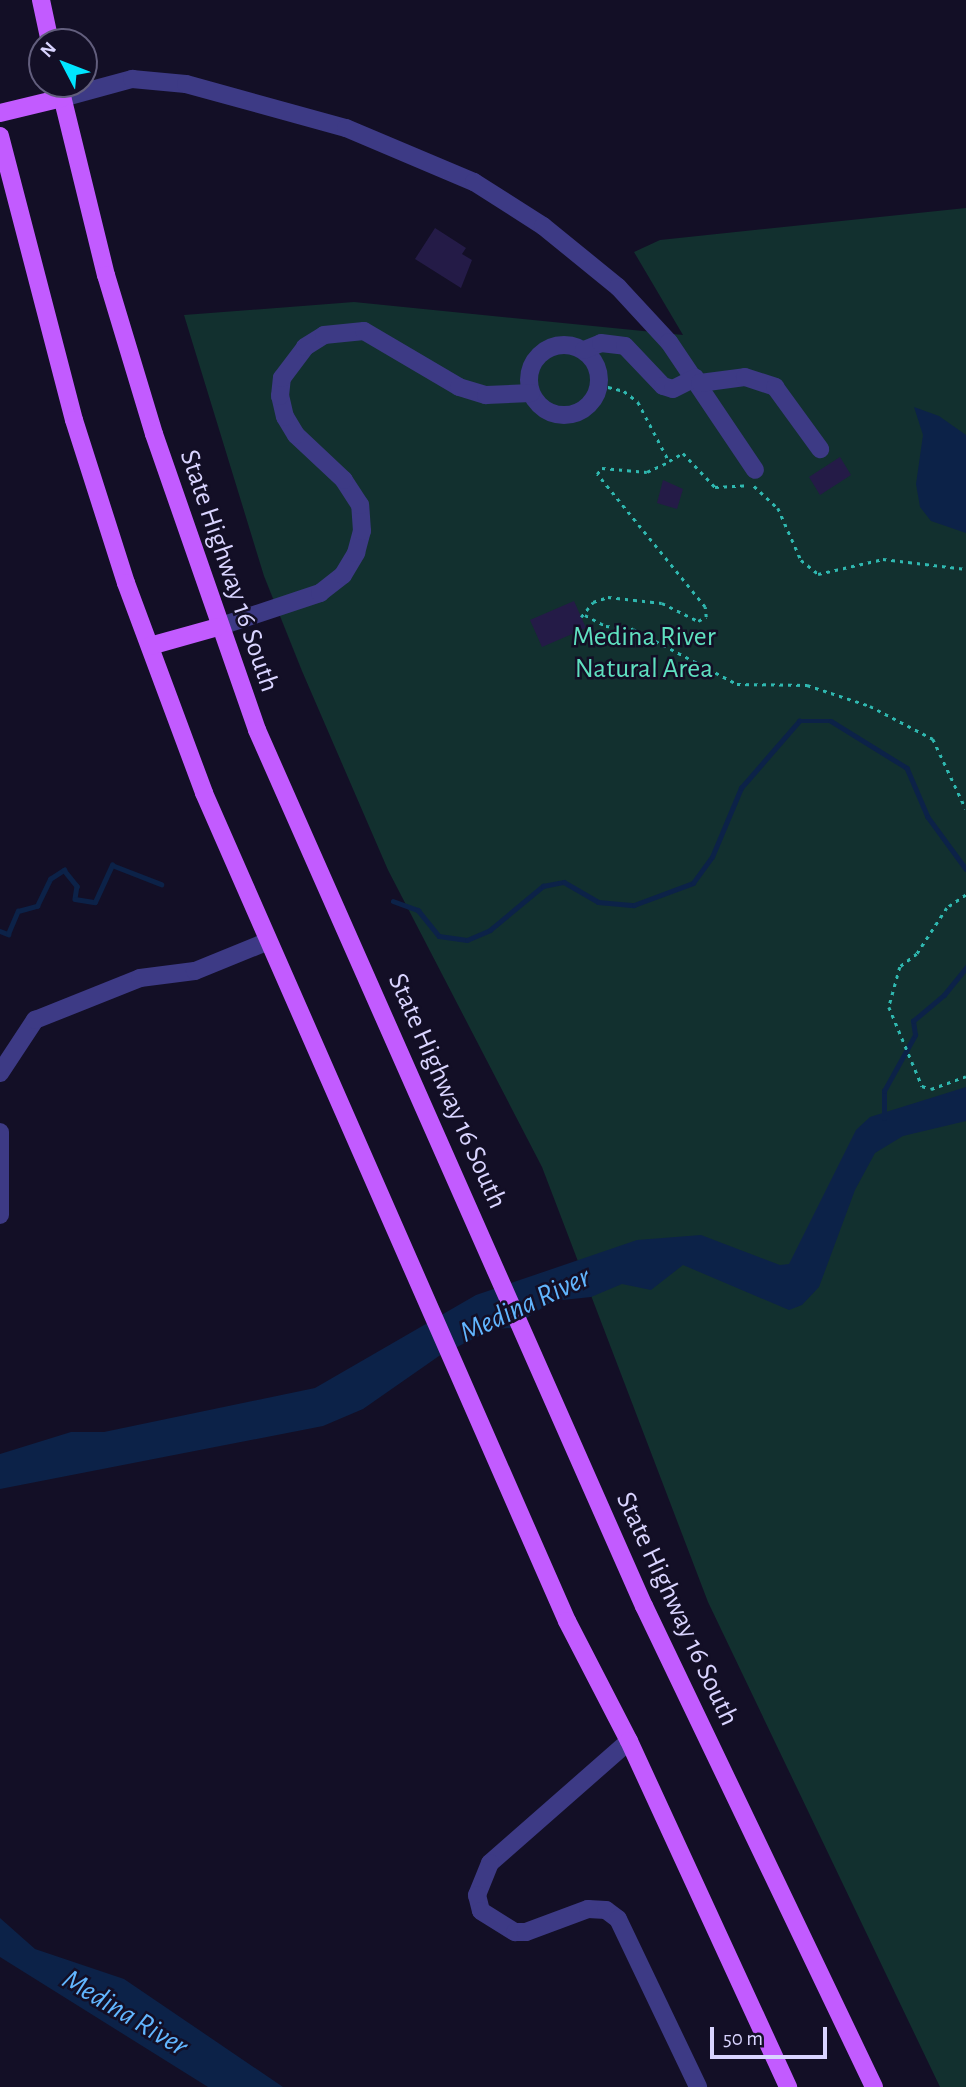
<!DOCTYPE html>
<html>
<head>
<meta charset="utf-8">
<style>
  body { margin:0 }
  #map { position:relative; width:966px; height:2087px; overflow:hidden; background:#130f26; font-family:"Alegreya Sans",sans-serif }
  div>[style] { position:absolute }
  .green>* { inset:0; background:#12302f }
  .water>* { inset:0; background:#0c2248 }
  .stream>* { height:4.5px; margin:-2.25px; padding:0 2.25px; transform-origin:2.25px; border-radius:2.25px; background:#0c2248 }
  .building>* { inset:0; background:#241b47 }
  .path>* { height:2.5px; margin-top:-1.25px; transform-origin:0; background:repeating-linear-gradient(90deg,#2fb8b0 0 3.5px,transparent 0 8.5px) }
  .minor>* { height:18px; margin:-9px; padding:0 9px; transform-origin:9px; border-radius:9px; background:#3d3a85 }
  .minor>.ring { margin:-9px; padding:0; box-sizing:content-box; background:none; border:18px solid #3d3a85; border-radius:50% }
  .major>* { height:18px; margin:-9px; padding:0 9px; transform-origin:9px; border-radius:9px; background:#c25bff }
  span { translate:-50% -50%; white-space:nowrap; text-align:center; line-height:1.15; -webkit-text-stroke:5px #130f26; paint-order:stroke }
  .street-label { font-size:28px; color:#d9d4ff }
  .park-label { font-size:28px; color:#5fe0c0 }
  .water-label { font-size:30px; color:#62b6ff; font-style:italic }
  .north { position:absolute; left:28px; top:28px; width:70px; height:70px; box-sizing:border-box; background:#130f26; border:2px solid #625e7d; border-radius:50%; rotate:312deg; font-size:19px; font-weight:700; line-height:28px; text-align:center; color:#d9d4ff }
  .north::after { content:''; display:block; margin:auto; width:24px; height:32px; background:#00e5ff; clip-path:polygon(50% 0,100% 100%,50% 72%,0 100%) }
  .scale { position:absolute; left:710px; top:2027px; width:117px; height:32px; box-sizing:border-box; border:4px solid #d9d4ff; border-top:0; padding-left:9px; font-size:21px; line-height:24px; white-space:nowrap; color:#d9d4ff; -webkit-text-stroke:5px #130f26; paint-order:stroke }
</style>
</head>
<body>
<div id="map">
  <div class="green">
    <i style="clip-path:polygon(966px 208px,966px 2087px,940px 2087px,708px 1602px,542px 1167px,388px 870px,302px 671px,264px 576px,184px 315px,354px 302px,683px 335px,634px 252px,660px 240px)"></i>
  </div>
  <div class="water">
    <i style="clip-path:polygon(914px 407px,939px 416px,966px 435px,966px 533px,931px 521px,920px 507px,916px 484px,923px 435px)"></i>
    <i style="clip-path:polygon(966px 1087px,966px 1121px,903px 1136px,875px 1153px,855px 1190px,819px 1287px,802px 1305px,789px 1310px,683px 1265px,651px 1290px,622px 1284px,591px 1297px,553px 1301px,511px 1328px,493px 1329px,439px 1356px,363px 1409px,323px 1426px,0 1489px,0 1454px,71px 1432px,104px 1432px,315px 1388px,476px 1295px,637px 1240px,701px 1235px,780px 1265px,789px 1264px,856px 1130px,870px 1117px)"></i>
    <i style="clip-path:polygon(0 1918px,35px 1949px,124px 1979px,283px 2087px,208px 2087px,0 1957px)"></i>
  </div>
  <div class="stream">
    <i style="left:393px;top:901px;width:27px;rotate:20deg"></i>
    <i style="left:418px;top:910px;width:33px;rotate:51deg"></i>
    <i style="left:439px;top:936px;width:28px;rotate:8deg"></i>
    <i style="left:467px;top:940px;width:25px;rotate:-23deg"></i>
    <i style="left:490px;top:930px;width:69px;rotate:-39.7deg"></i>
    <i style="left:543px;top:886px;width:21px;rotate:-11deg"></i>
    <i style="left:564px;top:882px;width:39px;rotate:30deg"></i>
    <i style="left:598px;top:902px;width:36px;rotate:5deg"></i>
    <i style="left:634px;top:905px;width:63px;rotate:-20.4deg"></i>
    <i style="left:693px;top:883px;width:32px;rotate:-54deg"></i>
    <i style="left:712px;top:857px;width:75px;rotate:-67.2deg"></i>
    <i style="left:741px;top:788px;width:89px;rotate:-49.1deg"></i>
    <i style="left:799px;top:721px;width:32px"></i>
    <i style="left:831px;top:721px;width:89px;rotate:31.7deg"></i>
    <i style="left:907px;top:768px;width:53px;rotate:66.8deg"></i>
    <i style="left:928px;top:817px;width:64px;rotate:53.8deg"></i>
    <i style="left:0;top:931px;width:9px;rotate:21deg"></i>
    <i style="left:8px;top:934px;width:25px;rotate:-67deg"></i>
    <i style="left:18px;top:911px;width:20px;rotate:-15deg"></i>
    <i style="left:37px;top:906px;width:30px;rotate:-64deg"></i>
    <i style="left:50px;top:879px;width:17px;rotate:-33deg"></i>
    <i style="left:64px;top:870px;width:21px;rotate:51deg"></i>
    <i style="left:77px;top:886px;width:13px;rotate:99deg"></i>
    <i style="left:75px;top:899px;width:20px;rotate:9deg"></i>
    <i style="left:95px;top:902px;width:41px;rotate:-65.3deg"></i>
    <i style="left:112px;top:865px;width:53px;rotate:21.2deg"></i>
    <i style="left:884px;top:1118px;width:27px;rotate:-90deg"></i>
    <i style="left:884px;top:1091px;width:64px;rotate:-61deg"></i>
    <i style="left:915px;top:1035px;width:14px;rotate:-98deg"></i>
    <i style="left:913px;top:1021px;width:40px;rotate:-40deg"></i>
    <i style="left:944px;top:995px;width:35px;rotate:-51deg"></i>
  </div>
  <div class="building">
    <i style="clip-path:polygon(435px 228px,466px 248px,462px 254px,472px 260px,461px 288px,415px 259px)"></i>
    <i style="clip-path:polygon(840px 457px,851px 475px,820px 495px,809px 477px)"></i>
    <i style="clip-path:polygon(663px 480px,683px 489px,677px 509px,657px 503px)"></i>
    <i style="clip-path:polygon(574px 601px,586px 628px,542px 647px,530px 620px)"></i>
  </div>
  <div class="path">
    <i style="left:600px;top:385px;width:25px;rotate:14deg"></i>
    <i style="left:624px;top:391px;width:18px;rotate:38deg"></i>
    <i style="left:638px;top:402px;width:67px;rotate:62.3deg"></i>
    <i style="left:669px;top:461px;width:16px;rotate:-30deg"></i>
    <i style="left:683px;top:453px;width:47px;rotate:46.7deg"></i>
    <i style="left:715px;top:487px;width:33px;rotate:-3deg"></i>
    <i style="left:754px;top:486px;width:33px;rotate:43deg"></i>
    <i style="left:778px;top:508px;width:57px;rotate:66.1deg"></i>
    <i style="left:801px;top:560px;width:22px;rotate:39deg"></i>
    <i style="left:818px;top:574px;width:67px;rotate:-13deg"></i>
    <i style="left:883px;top:559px;width:84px;rotate:6.9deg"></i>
    <i style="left:585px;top:615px;width:24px;rotate:28deg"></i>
    <i style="left:606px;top:626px;width:27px;rotate:6deg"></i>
    <i style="left:633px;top:629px;width:118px;rotate:27.9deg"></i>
    <i style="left:737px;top:684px;width:70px;rotate:0.8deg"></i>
    <i style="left:807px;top:685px;width:66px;rotate:18.4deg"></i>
    <i style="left:870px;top:706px;width:71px;rotate:27.6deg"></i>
    <i style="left:933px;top:739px;width:77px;rotate:64.8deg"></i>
    <i style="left:581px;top:617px;width:19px;rotate:-51deg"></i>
    <i style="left:593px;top:602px;width:16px;rotate:-18deg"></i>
    <i style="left:608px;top:597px;width:54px;rotate:6.3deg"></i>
    <i style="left:662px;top:603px;width:40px;rotate:26.6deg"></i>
    <i style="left:698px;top:621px;width:9px;rotate:-27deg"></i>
    <i style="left:706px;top:617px;width:10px;rotate:-96deg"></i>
    <i style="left:705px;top:607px;width:171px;rotate:-129.1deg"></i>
    <i style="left:597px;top:474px;width:8px;rotate:-50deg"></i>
    <i style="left:602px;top:468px;width:45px;rotate:5.1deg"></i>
    <i style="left:647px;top:472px;width:23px;rotate:-25deg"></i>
    <i style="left:966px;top:895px;width:23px;rotate:146deg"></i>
    <i style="left:947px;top:908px;width:55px;rotate:123.1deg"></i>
    <i style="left:917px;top:954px;width:21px;rotate:143deg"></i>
    <i style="left:900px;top:967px;width:41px;rotate:105.4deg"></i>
    <i style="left:889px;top:1007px;width:86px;rotate:67.3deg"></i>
    <i style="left:922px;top:1086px;width:9px;rotate:18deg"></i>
    <i style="left:931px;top:1089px;width:37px;rotate:-20deg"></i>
  </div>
  <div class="minor">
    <i style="left:62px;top:98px;width:73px;rotate:-15.2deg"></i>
    <i style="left:132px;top:79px;width:54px;rotate:5.3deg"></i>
    <i style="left:186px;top:84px;width:166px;rotate:15.4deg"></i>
    <i style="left:346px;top:128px;width:139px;rotate:22.9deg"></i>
    <i style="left:474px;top:182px;width:82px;rotate:32.5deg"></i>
    <i style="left:543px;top:226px;width:97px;rotate:39.1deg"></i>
    <i style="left:618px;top:287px;width:75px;rotate:47.2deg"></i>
    <i style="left:669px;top:342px;width:154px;rotate:56.1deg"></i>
    <i class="ring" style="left:529px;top:345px;width:52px;height:52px"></i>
    <i style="left:584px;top:350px;width:18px;rotate:-22deg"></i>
    <i style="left:601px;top:343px;width:24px;rotate:7deg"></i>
    <i style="left:625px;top:346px;width:55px;rotate:46.5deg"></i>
    <i style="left:663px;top:386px;width:10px;rotate:17deg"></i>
    <i style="left:673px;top:389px;width:25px;rotate:-27deg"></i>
    <i style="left:700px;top:383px;width:45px;rotate:-7.6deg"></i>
    <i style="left:745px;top:377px;width:32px;rotate:18deg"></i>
    <i style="left:775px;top:387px;width:77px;rotate:54deg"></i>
    <i style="left:218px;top:627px;width:108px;rotate:-18.4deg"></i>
    <i style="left:320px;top:593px;width:29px;rotate:-38deg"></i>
    <i style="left:343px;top:575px;width:26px;rotate:-59deg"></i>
    <i style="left:356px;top:553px;width:23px;rotate:-75deg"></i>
    <i style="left:362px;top:531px;width:26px;rotate:-94deg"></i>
    <i style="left:360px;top:505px;width:30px;rotate:-123deg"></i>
    <i style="left:344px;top:480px;width:66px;rotate:-136.8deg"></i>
    <i style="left:296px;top:435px;width:21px;rotate:-121deg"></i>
    <i style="left:285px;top:417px;width:22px;rotate:-103deg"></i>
    <i style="left:280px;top:396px;width:18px;rotate:-84deg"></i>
    <i style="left:282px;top:378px;width:39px;rotate:-53deg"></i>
    <i style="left:305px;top:347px;width:22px;rotate:-32deg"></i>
    <i style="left:324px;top:335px;width:40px;rotate:-5.7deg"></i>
    <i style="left:364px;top:331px;width:110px;rotate:30.5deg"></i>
    <i style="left:459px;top:387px;width:28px;rotate:17deg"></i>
    <i style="left:486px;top:395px;width:45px;rotate:-2.5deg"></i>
    <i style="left:0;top:1073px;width:64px;rotate:-56.6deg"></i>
    <i style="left:35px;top:1020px;width:113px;rotate:-21.8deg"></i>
    <i style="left:140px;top:978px;width:55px;rotate:-7.3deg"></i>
    <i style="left:195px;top:971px;width:77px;rotate:-22.2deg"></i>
    <i style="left:0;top:1132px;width:83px;rotate:90deg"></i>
    <i style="left:629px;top:1741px;width:185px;rotate:138.7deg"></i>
    <i style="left:490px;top:1863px;width:35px;rotate:112deg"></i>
    <i style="left:477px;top:1895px;width:16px;rotate:76deg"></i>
    <i style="left:481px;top:1911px;width:40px;rotate:32deg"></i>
    <i style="left:515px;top:1932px;width:11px"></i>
    <i style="left:526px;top:1932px;width:66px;rotate:-20.4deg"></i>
    <i style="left:588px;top:1909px;width:18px;rotate:3deg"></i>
    <i style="left:606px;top:1910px;width:15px;rotate:37deg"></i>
    <i style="left:618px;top:1919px;width:186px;rotate:64.5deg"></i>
  </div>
  <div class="major">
    <i style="left:41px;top:0;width:43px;rotate:77.9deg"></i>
    <i style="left:59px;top:84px;width:197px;rotate:76.2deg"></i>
    <i style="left:106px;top:275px;width:166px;rotate:73.2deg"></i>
    <i style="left:154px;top:434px;width:313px;rotate:70.8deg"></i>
    <i style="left:257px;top:730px;width:958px;rotate:66.17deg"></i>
    <i style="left:644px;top:1606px;width:533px;rotate:64.44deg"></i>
    <i style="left:0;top:113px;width:64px;rotate:-13.6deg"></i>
    <i style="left:0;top:136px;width:293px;rotate:75.4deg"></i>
    <i style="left:74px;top:420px;width:171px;rotate:72.3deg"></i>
    <i style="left:126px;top:583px;width:224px;rotate:69.6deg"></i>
    <i style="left:204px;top:793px;width:904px;rotate:66.33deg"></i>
    <i style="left:567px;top:1621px;width:135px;rotate:62.7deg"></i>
    <i style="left:629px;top:1741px;width:381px;rotate:65.3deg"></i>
    <i style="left:150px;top:646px;width:71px;rotate:-15.6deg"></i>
  </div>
  <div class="street-label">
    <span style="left:229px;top:571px;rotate:71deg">State Highway 16 South</span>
    <span style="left:447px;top:1091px;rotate:66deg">State Highway 16 South</span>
    <span style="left:677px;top:1609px;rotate:65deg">State Highway 16 South</span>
  </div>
  <div class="park-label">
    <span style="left:644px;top:653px">Medina River<br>Natural Area</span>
  </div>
  <div class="water-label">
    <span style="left:525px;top:1305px;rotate:-25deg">Medina River</span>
    <span style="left:125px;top:2013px;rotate:31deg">Medina River</span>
  </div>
  <div class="north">N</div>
  <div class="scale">50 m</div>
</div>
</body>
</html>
